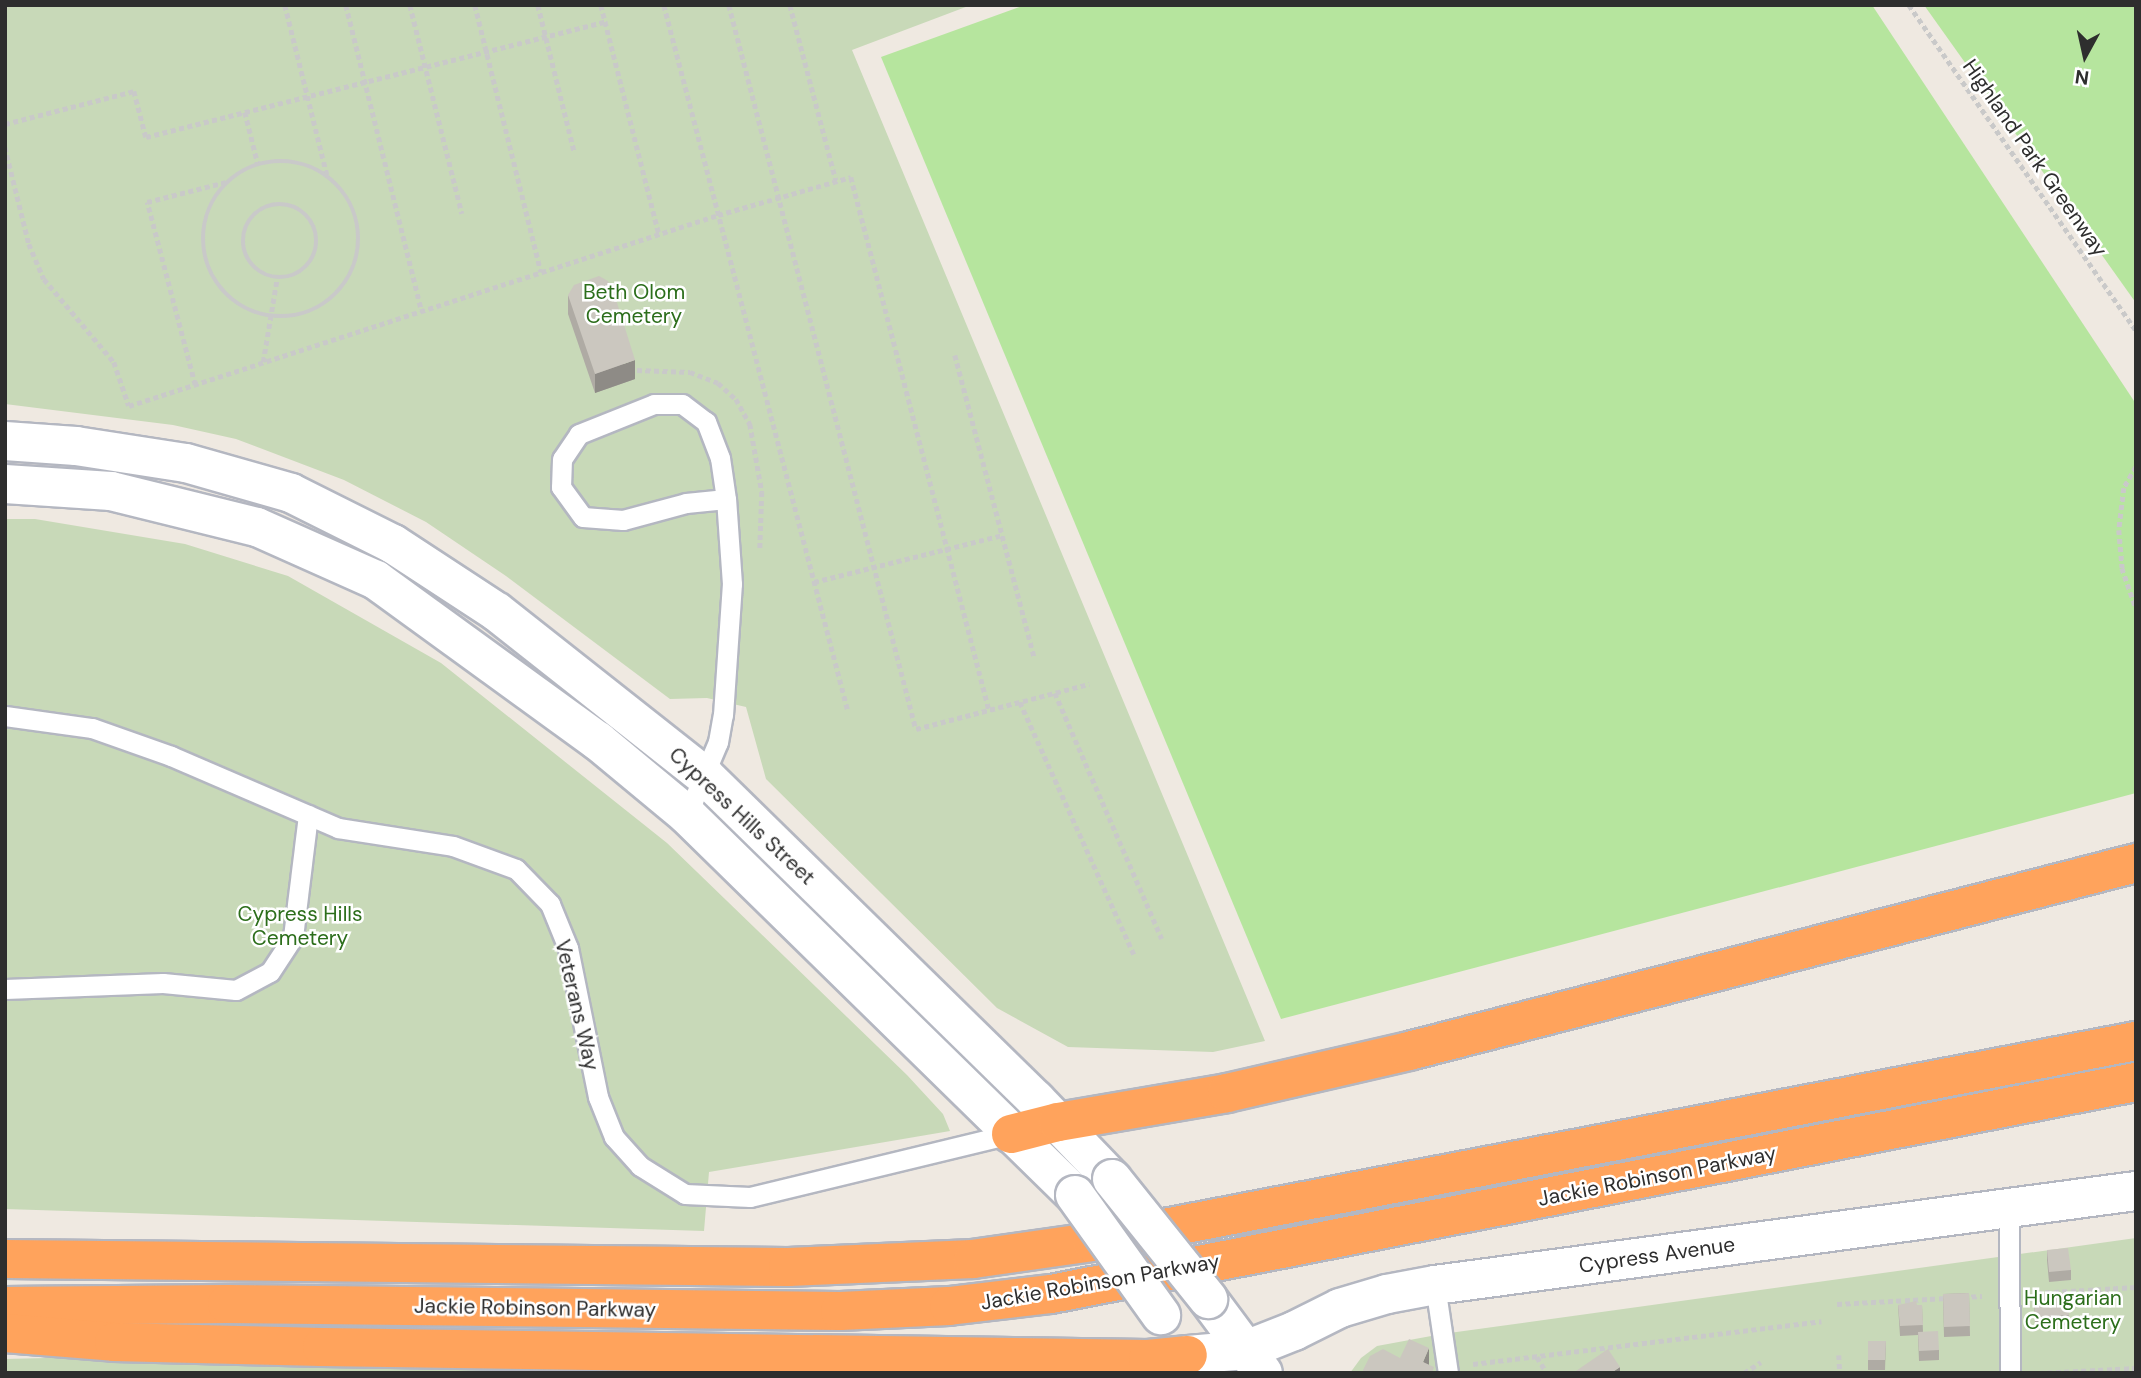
<!DOCTYPE html>
<html>
<head>
<meta charset="utf-8">
<style>
  body { margin:0 }
  #map { position:relative; width:2141px; height:1378px; overflow:hidden; background:#efe9e1; font-family:"DM Sans",sans-serif }
  div>[style] { position:absolute }
  .green>* { inset:0; background:#b6e59e }
  .cemetery>* { inset:0; background:#c8d9b8 }
  .path>* { height:4.5px; margin-top:-2.25px; transform-origin:0; background:repeating-linear-gradient(90deg,#c9c9c9 0 5px,transparent 0 8.5px) }
  .path>.ring { margin:-2.25px; padding:0; box-sizing:content-box; background:none; border:4.5px solid #c9c9c9; border-radius:50% }
  .roads { filter:drop-shadow(2px 0 #b4b7c1) drop-shadow(-2px 0 #b4b7c1) drop-shadow(0 2px #b4b7c1) drop-shadow(0 -2px #b4b7c1) }
  .service>* { height:19px; margin:-9.5px; padding:0 9.5px; transform-origin:9.5px; border-radius:9.5px; background:#fff }
  .tertiary>* { height:38px; margin:-19px; padding:0 19px; transform-origin:19px; border-radius:19px; background:#fff }
  .motorway>* { height:38px; margin:-19px; padding:0 19px; transform-origin:19px; border-radius:19px; background:#ffa35c }
  .bridges { filter:drop-shadow(2px 0 #b4b7c1) drop-shadow(-2px 0 #b4b7c1) drop-shadow(0 2px #b4b7c1) drop-shadow(0 -2px #b4b7c1) }
  .tertiary-bridge>* { height:38px; margin:-19px; padding:0 19px; transform-origin:19px; border-radius:19px; background:#fff }
  .wall>* { inset:0; background:#afaba4 }
  .shaded-wall>* { inset:0; background:#8e8b86 }
  .building>* { inset:0; background:#cbc7bf }
  span { translate:-50% -50%; white-space:nowrap; text-align:center; line-height:1.15; -webkit-text-stroke:5px #fff; paint-order:stroke }
  .street-label { font-size:21px; color:#2e2e2e }
  .park-label { font-size:21px; color:#2c6e1b }
  .frame { position:absolute; inset:0; border:7px solid #2e2e2e; pointer-events:none }
  .north { position:absolute; left:2050px; top:21px; width:70px; height:70px; -webkit-text-stroke:5px #fff; paint-order:stroke; rotate:188deg; font-size:19px; font-weight:700; line-height:28px; text-align:center; color:#2e2e2e }
  .north::after { content:''; display:block; margin:auto; width:24px; height:32px; background:#2e2e2e; clip-path:polygon(50% 0,100% 100%,50% 72%,0 100%) }
</style>
</head>
<body>
<div id="map">
  <div class="green">
    <i style="clip-path:polygon(1025px 5px,1872px 5px,2136px 404px,2136px 793px,1281px 1019px,881px 57px)"></i>
    <i style="clip-path:polygon(1924px 5px,2136px 5px,2136px 303px)"></i>
  </div>
  <div class="cemetery">
    <i style="clip-path:polygon(5px 5px,971px 5px,852px 50px,1265px 1041px,1213px 1052px,1068px 1047px,997px 1008px,766px 779px,746px 707px,707px 698px,670px 699px,506px 576px,426px 522px,344px 480px,236px 439px,173px 425px,5px 404px)"></i>
    <i style="clip-path:polygon(5px 519px,35px 519px,185px 544px,288px 576px,441px 663px,667px 843px,907px 1075px,943px 1114px,950px 1131px,709px 1172px,704px 1231px,5px 1209px)"></i>
    <i style="clip-path:polygon(2136px 1238px,2136px 1373px,1350px 1373px,1361px 1358px,1377px 1346px,1442px 1334px)"></i>
    <i style="clip-path:polygon(128px 1356px,748px 1373px,5px 1373px,5px 1359px)"></i>
  </div>
  <div class="path">
    <i style="left:285px;top:5px;width:175px;rotate:76.1deg"></i>
    <i style="left:346px;top:5px;width:315px;rotate:76.1deg"></i>
    <i style="left:410px;top:5px;width:215px;rotate:76deg"></i>
    <i style="left:475px;top:5px;width:275px;rotate:76.1deg"></i>
    <i style="left:538px;top:5px;width:150px;rotate:76.1deg"></i>
    <i style="left:601px;top:5px;width:236px;rotate:75.8deg"></i>
    <i style="left:664px;top:5px;width:730px;rotate:75.39deg"></i>
    <i style="left:729px;top:5px;width:748px;rotate:75.52deg"></i>
    <i style="left:916px;top:729px;width:179px;rotate:-14.6deg"></i>
    <i style="left:790px;top:5px;width:181px;rotate:75.3deg"></i>
    <i style="left:1909px;top:5px;width:396px;rotate:55.1deg"></i>
    <i style="left:245px;top:112px;width:54px;rotate:76deg"></i>
    <i style="left:5px;top:124px;width:133px;rotate:-14.3deg"></i>
    <i style="left:134px;top:91px;width:48px;rotate:75.4deg"></i>
    <i style="left:146px;top:137px;width:473px;rotate:-14.1deg"></i>
    <i style="left:5px;top:147px;width:100px;rotate:76.1deg"></i>
    <i style="left:29px;top:244px;width:38px;rotate:67deg"></i>
    <i style="left:44px;top:279px;width:109px;rotate:49.9deg"></i>
    <i style="left:114px;top:362px;width:46px;rotate:71.2deg"></i>
    <i style="left:129px;top:406px;width:619px;rotate:-17.97deg"></i>
    <i style="left:718px;top:215px;width:138px;rotate:-15.9deg"></i>
    <i style="left:851px;top:177px;width:551px;rotate:75.48deg"></i>
    <i class="ring" style="left:203px;top:161px;width:151.5px;height:151.5px"></i>
    <i class="ring" style="left:243px;top:204px;width:69.5px;height:69.5px"></i>
    <i style="left:955px;top:355px;width:312px;rotate:75.3deg"></i>
    <i style="left:263px;top:362px;width:85px;rotate:-80.5deg"></i>
    <i style="left:637px;top:370px;width:53px;rotate:2.2deg"></i>
    <i style="left:690px;top:372px;width:30px;rotate:21deg"></i>
    <i style="left:718px;top:383px;width:24px;rotate:42deg"></i>
    <i style="left:736px;top:399px;width:29px;rotate:61deg"></i>
    <i style="left:750px;top:424px;width:69px;rotate:80deg"></i>
    <i style="left:762px;top:492px;width:57px;rotate:92deg"></i>
    <i style="left:195px;top:385px;width:189px;rotate:-104.7deg"></i>
    <i style="left:147px;top:202px;width:81px;rotate:-14.2deg"></i>
    <i style="left:2136px;top:467px;width:24px;rotate:120deg"></i>
    <i style="left:2124px;top:488px;width:42px;rotate:96.8deg"></i>
    <i style="left:2119px;top:530px;width:38px;rotate:85deg"></i>
    <i style="left:2122px;top:568px;width:42px;rotate:70.7deg"></i>
    <i style="left:814px;top:582px;width:194px;rotate:-14deg"></i>
    <i style="left:1055px;top:693px;width:268px;rotate:66.5deg"></i>
    <i style="left:1020px;top:702px;width:277px;rotate:65.7deg"></i>
    <i style="left:2037px;top:1293px;width:99px;rotate:-3.5deg"></i>
    <i style="left:1963px;top:1297px;width:19px;rotate:-3deg"></i>
    <i style="left:1837px;top:1304px;width:110px;rotate:-3.1deg"></i>
    <i style="left:1839px;top:1355px;width:18px;rotate:87deg"></i>
    <i style="left:1537px;top:1357px;width:19px;rotate:58deg"></i>
    <i style="left:1473px;top:1364px;width:351px;rotate:-7deg"></i>
    <i style="left:1744px;top:1373px;width:20px;rotate:-33deg"></i>
    <i style="left:2039px;top:1373px;width:97px;rotate:-3deg"></i>
  </div>
  <div class="roads">
    <div class="service">
      <i style="left:5px;top:716px;width:88px;rotate:7.9deg"></i>
      <i style="left:92px;top:728px;width:84px;rotate:19.5deg"></i>
      <i style="left:171px;top:756px;width:182px;rotate:23.3deg"></i>
      <i style="left:338px;top:828px;width:116px;rotate:8.9deg"></i>
      <i style="left:453px;top:846px;width:67px;rotate:20.1deg"></i>
      <i style="left:516px;top:869px;width:49px;rotate:45.8deg"></i>
      <i style="left:550px;top:904px;width:48px;rotate:67.8deg"></i>
      <i style="left:568px;top:948px;width:152px;rotate:78.6deg"></i>
      <i style="left:598px;top:1097px;width:43px;rotate:68.2deg"></i>
      <i style="left:614px;top:1137px;width:39px;rotate:48deg"></i>
      <i style="left:640px;top:1166px;width:53px;rotate:31.9deg"></i>
      <i style="left:685px;top:1194px;width:65px;rotate:2.6deg"></i>
      <i style="left:750px;top:1197px;width:268px;rotate:-13.6deg"></i>
      <i style="left:687px;top:815px;width:79px;rotate:-67deg"></i>
      <i style="left:718px;top:742px;width:27px;rotate:-80deg"></i>
      <i style="left:723px;top:715px;width:131px;rotate:-86.1deg"></i>
      <i style="left:732px;top:584px;width:85px;rotate:-94deg"></i>
      <i style="left:726px;top:499px;width:41px;rotate:-98.3deg"></i>
      <i style="left:720px;top:458px;width:39px;rotate:-111deg"></i>
      <i style="left:706px;top:422px;width:30px;rotate:-143deg"></i>
      <i style="left:682px;top:404px;width:28px;rotate:180deg"></i>
      <i style="left:654px;top:404px;width:81px;rotate:158.2deg"></i>
      <i style="left:579px;top:434px;width:30px;rotate:124deg"></i>
      <i style="left:562px;top:459px;width:28px;rotate:92deg"></i>
      <i style="left:561px;top:487px;width:37px;rotate:54deg"></i>
      <i style="left:583px;top:517px;width:40px;rotate:4.3deg"></i>
      <i style="left:623px;top:520px;width:65px;rotate:-15.1deg"></i>
      <i style="left:686px;top:503px;width:40px;rotate:-5.7deg"></i>
      <i style="left:5px;top:989px;width:158px;rotate:-2.2deg"></i>
      <i style="left:163px;top:983px;width:73px;rotate:5.5deg"></i>
      <i style="left:236px;top:990px;width:38px;rotate:-28deg"></i>
      <i style="left:270px;top:972px;width:42px;rotate:-56.7deg"></i>
      <i style="left:293px;top:937px;width:123px;rotate:-83deg"></i>
      <i style="left:2009px;top:1208px;width:165px;rotate:89.7deg"></i>
      <i style="left:1435px;top:1285px;width:89px;rotate:81.6deg"></i>
    </div>
    <div class="tertiary">
      <i style="left:5px;top:441px;width:71px;rotate:4deg"></i>
      <i style="left:76px;top:446px;width:111px;rotate:8.8deg"></i>
      <i style="left:186px;top:463px;width:109px;rotate:15.9deg"></i>
      <i style="left:291px;top:493px;width:114px;rotate:26.6deg"></i>
      <i style="left:393px;top:544px;width:124px;rotate:33.2deg"></i>
      <i style="left:497px;top:612px;width:265px;rotate:38.3deg"></i>
      <i style="left:705px;top:776px;width:463px;rotate:44.4deg"></i>
      <i style="left:1036px;top:1100px;width:110px;rotate:46.1deg"></i>
      <i style="left:5px;top:484px;width:106px;rotate:3.8deg"></i>
      <i style="left:111px;top:491px;width:150px;rotate:13.9deg"></i>
      <i style="left:257px;top:527px;width:130px;rotate:24deg"></i>
      <i style="left:376px;top:580px;width:274px;rotate:36deg"></i>
      <i style="left:598px;top:741px;width:116px;rotate:39.7deg"></i>
      <i style="left:687px;top:815px;width:543px;rotate:44.4deg"></i>
      <i style="left:1208px;top:1299px;width:92px;rotate:53.4deg"></i>
      <i style="left:1188px;top:1355px;width:58px;rotate:-4.9deg"></i>
      <i style="left:1246px;top:1350px;width:52px;rotate:-21.6deg"></i>
      <i style="left:1294px;top:1331px;width:51px;rotate:-26.6deg"></i>
      <i style="left:1340px;top:1308px;width:49px;rotate:-16.6deg"></i>
      <i style="left:1387px;top:1294px;width:49px;rotate:-10.6deg"></i>
      <i style="left:1435px;top:1285px;width:707px;rotate:-7.64deg"></i>
    </div>
    <div class="motorway">
      <i style="left:1011px;top:1134px;width:49px;rotate:-14.3deg"></i>
      <i style="left:1058px;top:1122px;width:171px;rotate:-9.7deg"></i>
      <i style="left:1227px;top:1093px;width:187px;rotate:-13deg"></i>
      <i style="left:1409px;top:1051px;width:751px;rotate:-14.5deg"></i>
      <i style="left:5px;top:1259px;width:783px;rotate:0.59deg"></i>
      <i style="left:788px;top:1267px;width:185px;rotate:-2.5deg"></i>
      <i style="left:973px;top:1259px;width:120px;rotate:-8.1deg"></i>
      <i style="left:1092px;top:1242px;width:1063px;rotate:-10.9deg"></i>
      <i style="left:5px;top:1306px;width:222px;rotate:-0.5deg"></i>
      <i style="left:227px;top:1304px;width:613px;rotate:0.65deg"></i>
      <i style="left:840px;top:1311px;width:109px;rotate:-2.6deg"></i>
      <i style="left:949px;top:1306px;width:103px;rotate:-6.7deg"></i>
      <i style="left:1051px;top:1294px;width:1106px;rotate:-11.06deg"></i>
      <i style="left:5px;top:1333px;width:109px;rotate:4.7deg"></i>
      <i style="left:114px;top:1342px;width:208px;rotate:1.4deg"></i>
      <i style="left:322px;top:1347px;width:826px;rotate:0.83deg"></i>
      <i style="left:1148px;top:1359px;width:40px;rotate:-5.7deg"></i>
    </div>
  </div>
  <div class="bridges">
    <div class="tertiary-bridge">
      <i style="left:1112px;top:1179px;width:154px;rotate:51.3deg"></i>
      <i style="left:1075px;top:1195px;width:148px;rotate:54.4deg"></i>
    </div>
  </div>
  <div class="wall">
    <i style="clip-path:polygon(568px 295px,635px 379px,595px 393px,568px 314px)"></i>
    <i style="clip-path:polygon(2047px 1250px,2071px 1270px,2071px 1280px,2049px 1282px,2047px 1260px)"></i>
    <i style="clip-path:polygon(1969px 1293px,1970px 1336px,1944px 1337px,1943px 1294px)"></i>
    <i style="clip-path:polygon(2068px 1293px,2069px 1325px,2035px 1327px,2034px 1294px)"></i>
    <i style="clip-path:polygon(1898px 1305px,1922px 1305px,1923px 1332px,1939px 1350px,1939px 1360px,1919px 1361px,1918px 1335px,1900px 1336px)"></i>
    <i style="clip-path:polygon(1868px 1341px,1886px 1341px,1885px 1370px,1868px 1370px)"></i>
  </div>
  <div class="shaded-wall">
    <i style="clip-path:polygon(635px 360px,635px 379px,595px 393px,595px 374px)"></i>
    <i style="clip-path:polygon(1429px 1348px,1429px 1368px,1423px 1362px)"></i>
    <i style="clip-path:polygon(1620px 1367px,1620px 1373px,1611px 1373px)"></i>
  </div>
  <div class="building">
    <i style="clip-path:polygon(599px 276px,608px 281px,614px 293px,635px 360px,595px 374px,568px 295px,574px 285px)"></i>
    <i style="clip-path:polygon(2068px 1248px,2071px 1270px,2049px 1272px,2047px 1250px)"></i>
    <i style="clip-path:polygon(1969px 1293px,1970px 1326px,1944px 1327px,1943px 1294px)"></i>
    <i style="clip-path:polygon(2068px 1293px,2069px 1315px,2035px 1317px,2034px 1294px)"></i>
    <i style="clip-path:polygon(1916px 1301px,1917px 1305px,1922px 1305px,1923px 1325px,1900px 1326px,1898px 1305px)"></i>
    <i style="clip-path:polygon(1938px 1331px,1939px 1350px,1919px 1351px,1918px 1332px)"></i>
    <i style="clip-path:polygon(1409px 1339px,1429px 1348px,1423px 1362px,1434px 1367px,1432px 1373px,1364px 1373px,1363px 1370px,1370px 1356px,1383px 1349px,1400px 1358px)"></i>
    <i style="clip-path:polygon(1868px 1341px,1886px 1341px,1885px 1360px,1868px 1360px)"></i>
    <i style="clip-path:polygon(1608px 1349px,1620px 1367px,1611px 1373px,1573px 1373px)"></i>
  </div>
  <div class="street-label">
    <span style="left:2035px;top:158px;rotate:55deg">Highland Park Greenway</span>
    <span style="left:742px;top:816px;rotate:43deg">Cypress Hills Street</span>
    <span style="left:577px;top:1005px;rotate:77deg">Veterans Way</span>
    <span style="left:1657px;top:1176px;rotate:-11deg">Jackie Robinson Parkway</span>
    <span style="left:1657px;top:1255px;rotate:-8deg">Cypress Avenue</span>
    <span style="left:1100px;top:1282px;rotate:-10deg">Jackie Robinson Parkway</span>
    <span style="left:535px;top:1308px;rotate:1deg">Jackie Robinson Parkway</span>
  </div>
  <div class="park-label">
    <span style="left:634px;top:304px">Beth Olom<br>Cemetery</span>
    <span style="left:300px;top:926px">Cypress Hills<br>Cemetery</span>
    <span style="left:2073px;top:1310px">Hungarian<br>Cemetery</span>
  </div>
  <div class="frame"></div>
  <div class="north">N</div>
</div>
</body>
</html>
